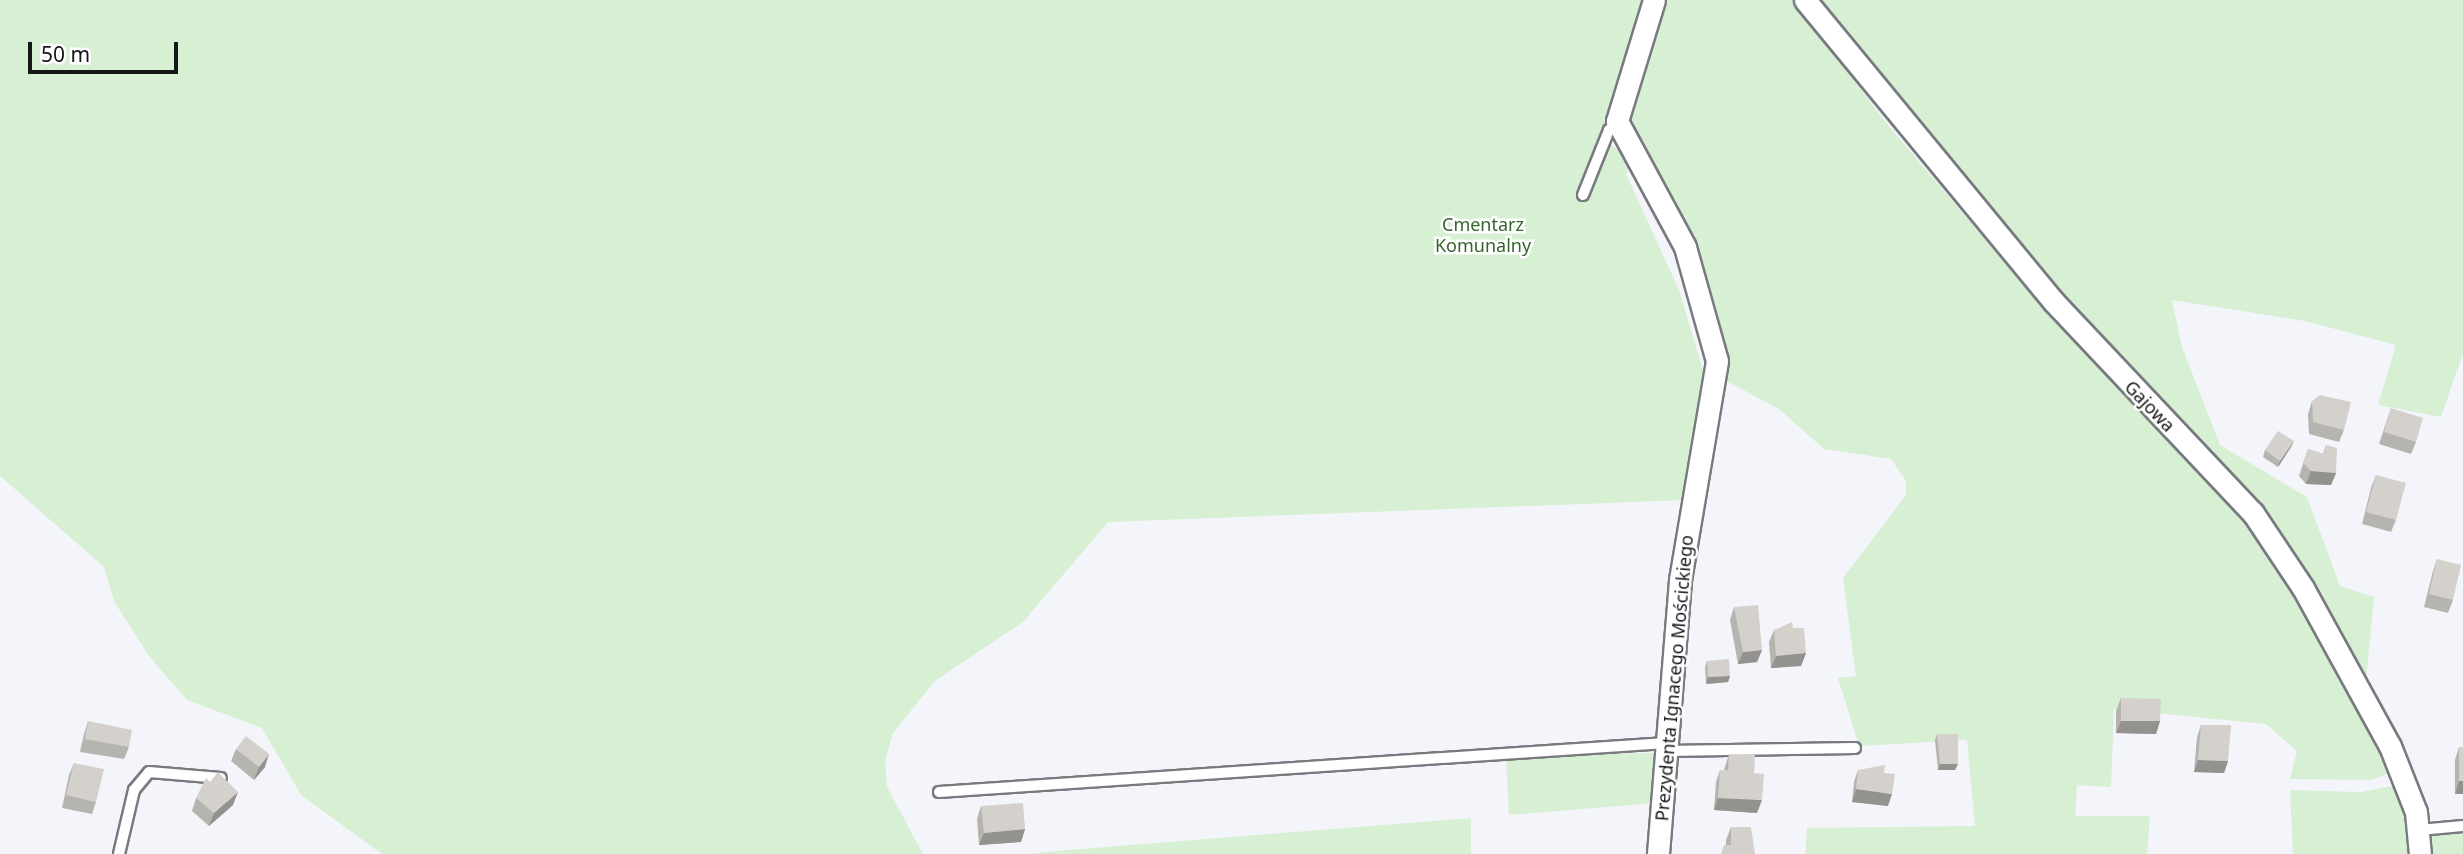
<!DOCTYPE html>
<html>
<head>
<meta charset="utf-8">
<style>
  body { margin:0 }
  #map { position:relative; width:2463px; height:854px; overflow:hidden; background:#f3f5fa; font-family:"Noto Sans",sans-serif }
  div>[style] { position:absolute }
  .green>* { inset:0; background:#d7efd2 }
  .roads { filter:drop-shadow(2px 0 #787a7f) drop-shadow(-2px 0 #787a7f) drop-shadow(0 2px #787a7f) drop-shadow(0 -2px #787a7f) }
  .lane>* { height:10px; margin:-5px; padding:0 5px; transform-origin:5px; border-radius:5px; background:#fff }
  .street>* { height:21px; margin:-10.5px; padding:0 10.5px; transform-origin:10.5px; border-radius:10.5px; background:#fff }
  .wall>* { inset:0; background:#b6b4af }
  .shaded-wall>* { inset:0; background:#94928f }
  .building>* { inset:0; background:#d4d1cc }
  span { translate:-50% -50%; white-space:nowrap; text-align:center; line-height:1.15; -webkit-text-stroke:5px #fff; paint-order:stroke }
  .park-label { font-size:18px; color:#35642c }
  .street-label { font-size:18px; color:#151618 }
  .scale { position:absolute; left:28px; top:42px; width:150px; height:32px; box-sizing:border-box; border:4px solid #151618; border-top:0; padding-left:9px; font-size:21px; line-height:24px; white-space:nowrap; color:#151618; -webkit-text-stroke:5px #fff; paint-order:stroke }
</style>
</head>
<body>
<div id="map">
  <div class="green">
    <i style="clip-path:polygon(0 0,1649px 0,1600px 136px,1633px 161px,1626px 174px,1679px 290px,1705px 377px,1685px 500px,1108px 522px,1023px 622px,935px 681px,893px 733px,885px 761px,887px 787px,923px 854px,382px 854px,301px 795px,262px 728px,187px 700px,149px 656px,114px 601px,104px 567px,0 476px)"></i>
    <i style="clip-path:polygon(1661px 0,1793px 0,1887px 124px,2001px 258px,2240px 512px,2272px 554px,2389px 760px,2390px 773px,2371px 780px,2290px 779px,2297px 751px,2266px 724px,2114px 709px,2111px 787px,2077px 785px,2075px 816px,2150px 816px,2147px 854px,1805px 854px,1807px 828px,1975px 826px,1967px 740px,1859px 746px,1838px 678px,1856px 676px,1843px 578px,1906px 495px,1906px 481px,1891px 459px,1824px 449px,1779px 409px,1721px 378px,1628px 114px)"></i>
    <i style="clip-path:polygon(1819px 0,2463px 0,2463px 353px,2441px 417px,2378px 405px,2396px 345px,2305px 321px,2172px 300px,2182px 347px,2220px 445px,2307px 497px,2340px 586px,2374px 597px,2366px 680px,2362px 683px,2306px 576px,2014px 241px)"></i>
    <i style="clip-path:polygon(1656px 753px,1655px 803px,1509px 815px,1506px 756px)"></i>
    <i style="clip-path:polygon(2397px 785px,2408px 815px,2410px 854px,2293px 854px,2290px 790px,2361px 792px)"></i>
    <i style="clip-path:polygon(1471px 818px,1471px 854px,1027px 854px,1068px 850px)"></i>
    <i style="clip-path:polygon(2463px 831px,2463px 854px,2427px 854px,2432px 835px)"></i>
  </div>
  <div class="roads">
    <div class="lane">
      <i style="left:1583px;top:195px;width:70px;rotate:-68.2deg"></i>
      <i style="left:1609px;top:130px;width:10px;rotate:-29deg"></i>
      <i style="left:1666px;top:751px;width:189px;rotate:-0.9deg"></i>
      <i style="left:939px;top:792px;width:729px;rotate:-3.86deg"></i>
      <i style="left:2419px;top:830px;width:44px;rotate:-5.2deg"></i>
      <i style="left:119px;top:854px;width:66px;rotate:-76.8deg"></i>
      <i style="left:134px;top:790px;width:23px;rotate:-50deg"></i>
      <i style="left:149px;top:772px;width:72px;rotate:4.8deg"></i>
    </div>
    <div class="street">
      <i style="left:1654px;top:0;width:127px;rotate:107deg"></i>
      <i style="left:1617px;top:121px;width:143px;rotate:61.6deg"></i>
      <i style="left:1685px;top:247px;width:118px;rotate:74.3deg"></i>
      <i style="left:1717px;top:361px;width:222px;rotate:99.6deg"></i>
      <i style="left:1680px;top:580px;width:275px;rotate:94.6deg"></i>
      <i style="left:1805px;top:0;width:391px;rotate:50.5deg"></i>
      <i style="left:2054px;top:302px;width:290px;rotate:46.7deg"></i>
      <i style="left:2253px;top:513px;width:90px;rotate:56.3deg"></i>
      <i style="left:2303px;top:588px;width:180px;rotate:61.2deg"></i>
      <i style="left:2390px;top:746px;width:71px;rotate:68.5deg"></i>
      <i style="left:2416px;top:812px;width:42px;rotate:84.6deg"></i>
    </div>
  </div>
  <div class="wall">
    <i style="clip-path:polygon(2312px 401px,2344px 430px,2339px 442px,2309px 434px,2308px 414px)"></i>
    <i style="clip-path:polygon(2391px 408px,2416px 442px,2411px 454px,2379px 444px)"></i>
    <i style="clip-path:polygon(2294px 441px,2291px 447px,2278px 467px,2263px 457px,2265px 450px)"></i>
    <i style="clip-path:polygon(2326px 445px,2336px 473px,2331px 485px,2306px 484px,2299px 476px,2308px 449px,2323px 454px)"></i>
    <i style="clip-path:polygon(2376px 475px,2396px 520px,2391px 532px,2362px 524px,2371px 488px)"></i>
    <i style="clip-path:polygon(2437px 559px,2453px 600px,2448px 613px,2424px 607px,2433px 571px)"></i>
    <i style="clip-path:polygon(1734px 607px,1762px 650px,1757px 662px,1738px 664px,1730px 620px)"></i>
    <i style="clip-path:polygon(1793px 628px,1806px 653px,1801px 666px,1771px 668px,1769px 642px,1774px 630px)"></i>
    <i style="clip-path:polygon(1707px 661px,1730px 676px,1728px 682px,1706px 684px,1705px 667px)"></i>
    <i style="clip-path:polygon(2121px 698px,2160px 721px,2156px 734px,2116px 733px,2116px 711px)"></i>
    <i style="clip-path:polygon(88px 721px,129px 747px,124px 759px,80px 752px,84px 734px)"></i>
    <i style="clip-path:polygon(2201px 725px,2228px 761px,2224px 773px,2194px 772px,2197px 737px)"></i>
    <i style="clip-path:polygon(1937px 734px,1955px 770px,1938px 770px,1935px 740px)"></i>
    <i style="clip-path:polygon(2459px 747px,2463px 748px,2463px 794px,2455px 794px,2455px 760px)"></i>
    <i style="clip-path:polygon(236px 749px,265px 767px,254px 780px,231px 761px)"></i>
    <i style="clip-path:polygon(1729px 754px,1754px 773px,1757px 813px,1714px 810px,1716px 782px,1720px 770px,1724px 770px)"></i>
    <i style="clip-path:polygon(74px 763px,96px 802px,92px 814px,62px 808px,69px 775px)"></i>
    <i style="clip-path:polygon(1858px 770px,1884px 773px,1888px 806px,1852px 802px,1854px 782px)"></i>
    <i style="clip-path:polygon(196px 798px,233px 805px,209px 826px,192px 811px)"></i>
    <i style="clip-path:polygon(981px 806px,1025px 829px,1021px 842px,979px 845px,977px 819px)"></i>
    <i style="clip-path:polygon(1731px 827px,1755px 854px,1726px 845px,1726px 840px)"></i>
  </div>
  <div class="shaded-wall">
    <i style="clip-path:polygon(2294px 441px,2291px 447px,2278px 467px,2280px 461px)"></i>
    <i style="clip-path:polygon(2311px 471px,2336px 473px,2331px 485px,2306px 484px)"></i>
    <i style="clip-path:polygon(1762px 650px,1757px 662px,1738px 664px,1743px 652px)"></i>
    <i style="clip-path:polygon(1806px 653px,1801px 666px,1771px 668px,1776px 656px)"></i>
    <i style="clip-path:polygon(1730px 676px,1728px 682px,1706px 684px,1708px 677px)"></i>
    <i style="clip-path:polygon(2121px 721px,2160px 721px,2156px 734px,2116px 733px)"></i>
    <i style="clip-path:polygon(269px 754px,265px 767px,254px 780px,259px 767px)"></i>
    <i style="clip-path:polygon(2198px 760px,2228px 761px,2224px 773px,2194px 772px)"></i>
    <i style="clip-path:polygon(1940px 764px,1958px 764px,1955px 770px,1938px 770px)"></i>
    <i style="clip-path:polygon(2459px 781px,2463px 781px,2463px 794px,2455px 794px)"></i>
    <i style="clip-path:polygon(1856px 789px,1892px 794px,1888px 806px,1852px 802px)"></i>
    <i style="clip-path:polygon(238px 792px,233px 805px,209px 826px,214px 813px)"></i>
    <i style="clip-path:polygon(1718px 798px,1762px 800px,1757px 813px,1714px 810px)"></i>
    <i style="clip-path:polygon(1025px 829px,1021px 842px,979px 845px,984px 833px)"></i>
  </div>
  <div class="building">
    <i style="clip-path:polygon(2320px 395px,2351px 402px,2344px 430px,2313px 422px,2312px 401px)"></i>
    <i style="clip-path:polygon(2391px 408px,2423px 418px,2416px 442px,2384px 432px)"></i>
    <i style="clip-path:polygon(2278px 431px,2294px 441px,2280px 461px,2265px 450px)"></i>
    <i style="clip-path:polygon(2326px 445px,2337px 448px,2336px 473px,2311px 471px,2303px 463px,2308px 449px,2324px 454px)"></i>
    <i style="clip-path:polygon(2376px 475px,2406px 483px,2396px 520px,2366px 512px)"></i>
    <i style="clip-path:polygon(2437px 559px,2461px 565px,2453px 600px,2429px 594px)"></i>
    <i style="clip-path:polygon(1758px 605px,1762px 650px,1743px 652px,1734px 607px)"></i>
    <i style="clip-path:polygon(1792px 622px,1793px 628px,1804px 628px,1806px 653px,1776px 656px,1774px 630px)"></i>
    <i style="clip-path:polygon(1729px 659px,1730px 676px,1708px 677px,1707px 661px)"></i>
    <i style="clip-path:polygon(2121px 698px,2161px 699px,2160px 721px,2121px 721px)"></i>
    <i style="clip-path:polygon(88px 721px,132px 730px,129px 747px,85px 739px)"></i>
    <i style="clip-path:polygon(2201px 725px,2231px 725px,2228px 761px,2198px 760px)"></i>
    <i style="clip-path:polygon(1937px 734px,1958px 734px,1958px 764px,1940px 764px)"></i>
    <i style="clip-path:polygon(246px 736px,269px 754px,259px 767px,236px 749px)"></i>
    <i style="clip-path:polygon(2459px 747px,2463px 748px,2463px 781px,2459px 781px)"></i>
    <i style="clip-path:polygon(1729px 754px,1755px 755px,1754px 773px,1764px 774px,1762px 800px,1718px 798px,1720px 770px,1728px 770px)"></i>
    <i style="clip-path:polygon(74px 763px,104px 769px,96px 802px,66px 795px)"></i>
    <i style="clip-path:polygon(1885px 765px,1884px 773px,1895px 774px,1892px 794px,1856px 789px,1858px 770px)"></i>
    <i style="clip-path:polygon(218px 772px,238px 792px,214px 813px,196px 798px,206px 778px,210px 782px)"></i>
    <i style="clip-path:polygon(1023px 803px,1025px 829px,984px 833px,981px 806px)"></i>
    <i style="clip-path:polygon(1731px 827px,1751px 827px,1755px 854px,1721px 854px,1724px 845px,1731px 845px)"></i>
  </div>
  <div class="park-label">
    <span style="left:1483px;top:235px">Cmentarz<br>Komunalny</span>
  </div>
  <div class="street-label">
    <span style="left:2150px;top:406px;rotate:46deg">Gajowa</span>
    <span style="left:1674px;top:678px;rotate:-85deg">Prezydenta Ignacego Mościckiego</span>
  </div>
  <div class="scale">50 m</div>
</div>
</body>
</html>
